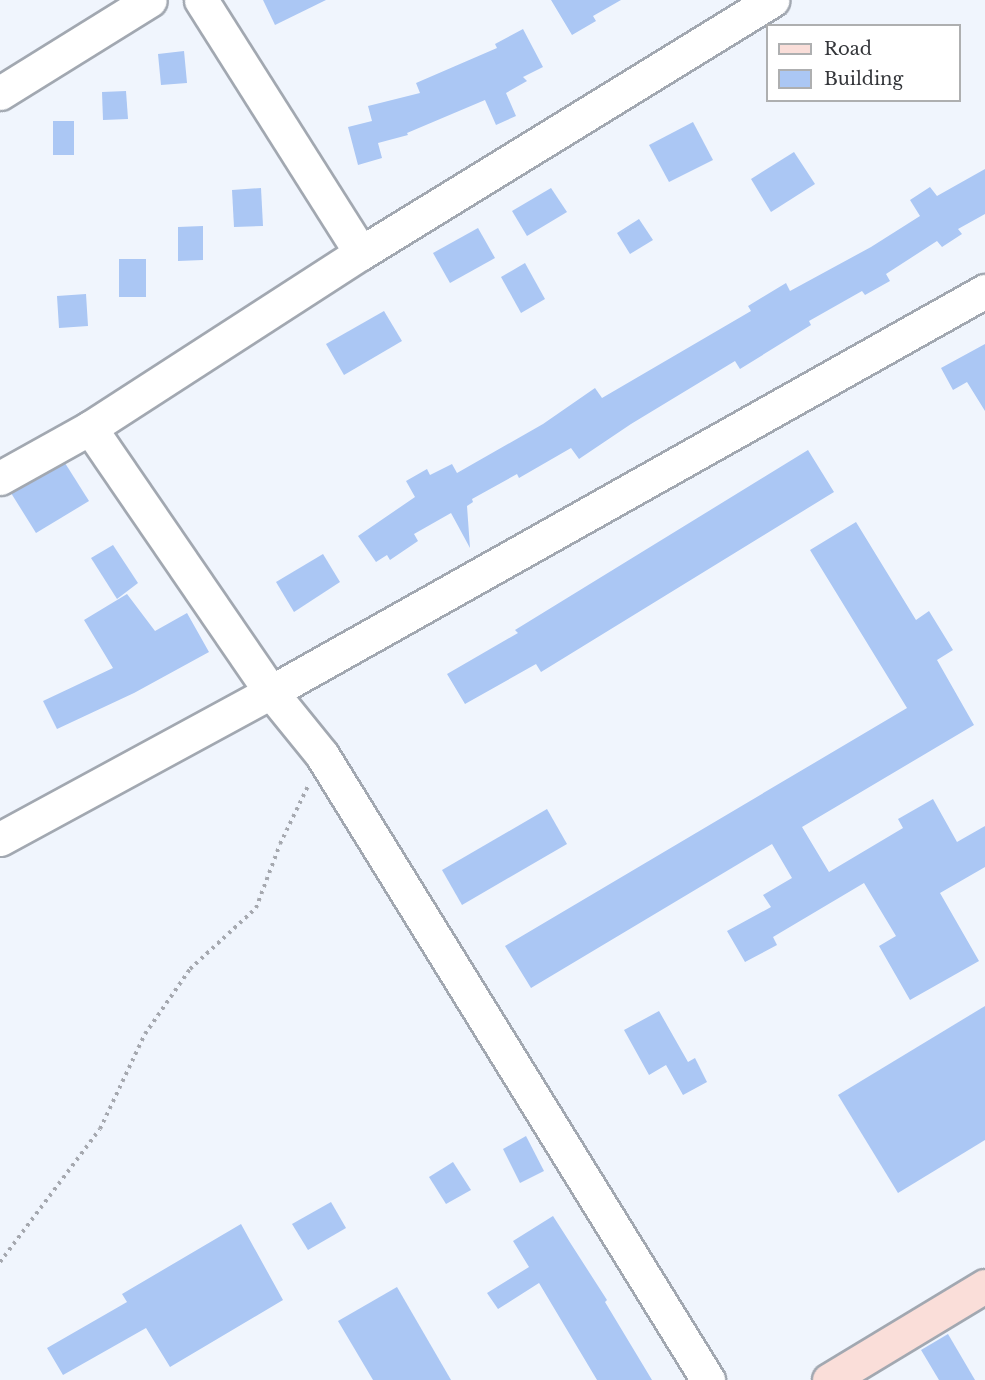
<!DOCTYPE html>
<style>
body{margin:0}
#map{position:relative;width:985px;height:1380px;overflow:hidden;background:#f0f5fd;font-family:"Libre Baskerville",serif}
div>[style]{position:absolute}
.building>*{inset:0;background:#abc7f4}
.path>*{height:4px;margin-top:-2px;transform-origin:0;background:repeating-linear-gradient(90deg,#a5a8af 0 3px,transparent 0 7.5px)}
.roads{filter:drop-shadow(2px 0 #a2a8b1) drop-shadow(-2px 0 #a2a8b1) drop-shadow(0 2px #a2a8b1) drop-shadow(0 -2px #a2a8b1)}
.minor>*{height:33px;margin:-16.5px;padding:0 16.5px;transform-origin:16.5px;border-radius:16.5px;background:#fff}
.major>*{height:33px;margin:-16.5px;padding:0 16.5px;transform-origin:16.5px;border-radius:16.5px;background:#faded9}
span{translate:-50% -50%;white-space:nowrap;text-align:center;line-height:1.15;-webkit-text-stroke:4.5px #fff;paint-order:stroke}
.legend{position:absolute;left:766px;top:24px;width:195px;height:78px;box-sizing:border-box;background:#fff;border:2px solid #aeafb0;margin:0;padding:8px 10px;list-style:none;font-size:18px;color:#34363a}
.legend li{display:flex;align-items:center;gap:12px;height:30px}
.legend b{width:30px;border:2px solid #aeafb0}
</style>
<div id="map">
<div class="building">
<i style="clip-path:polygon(263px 0,326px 0,275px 25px)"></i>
<i style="clip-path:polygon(551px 0,621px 0,593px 16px,596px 21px,572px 35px)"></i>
<i style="clip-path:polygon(523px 29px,543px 67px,523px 77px,527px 81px,506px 93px,516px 116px,496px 125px,485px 100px,407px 133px,408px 135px,378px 143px,382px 158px,358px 165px,348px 127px,372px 121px,368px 106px,420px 93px,416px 83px,497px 48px,495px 44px)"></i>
<i style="clip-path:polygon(184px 51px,187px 83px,161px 85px,158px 54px)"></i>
<i style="clip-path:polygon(126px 91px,128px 119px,103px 120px,102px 92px)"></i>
<i style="clip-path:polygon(53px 121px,74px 121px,74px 155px,53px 155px)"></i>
<i style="clip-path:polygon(693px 122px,713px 160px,669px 182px,649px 145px)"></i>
<i style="clip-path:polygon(794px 152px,815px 184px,771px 212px,751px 179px)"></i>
<i style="clip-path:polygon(985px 169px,985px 214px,958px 229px,962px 234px,942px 247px,937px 241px,886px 274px,890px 281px,865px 295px,862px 291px,809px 321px,811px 325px,740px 369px,735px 361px,631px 424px,579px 459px,571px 448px,519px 478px,517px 474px,472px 499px,473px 502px,467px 506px,470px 548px,451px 513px,414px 534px,418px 541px,390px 560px,387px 555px,376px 562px,358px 536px,415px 497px,406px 481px,427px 469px,430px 475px,452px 464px,457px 473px,543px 424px,595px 388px,602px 398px,751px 311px,748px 306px,786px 283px,790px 291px,871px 247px,920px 216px,910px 200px,930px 187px,937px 196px)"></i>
<i style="clip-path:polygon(261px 188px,263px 226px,234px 227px,232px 190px)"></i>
<i style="clip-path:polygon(551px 188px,567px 212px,527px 236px,512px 211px)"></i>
<i style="clip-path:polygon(639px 219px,653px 240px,630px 254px,617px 233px)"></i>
<i style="clip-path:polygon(203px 226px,203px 260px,178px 261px,178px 227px)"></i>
<i style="clip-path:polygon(478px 228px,495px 258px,450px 283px,433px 253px)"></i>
<i style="clip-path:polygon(119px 259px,146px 259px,146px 297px,119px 297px)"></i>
<i style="clip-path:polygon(525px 263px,545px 299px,521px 313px,501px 277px)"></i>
<i style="clip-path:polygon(86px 294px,88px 326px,59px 328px,57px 296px)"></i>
<i style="clip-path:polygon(384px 311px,402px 341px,344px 375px,326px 344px)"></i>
<i style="clip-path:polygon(985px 344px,985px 411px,967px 382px,953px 390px,941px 368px)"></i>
<i style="clip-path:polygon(808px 450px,834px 492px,541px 672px,536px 664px,465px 704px,447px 674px,518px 633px,515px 630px)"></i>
<i style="clip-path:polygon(65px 463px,89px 501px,36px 533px,11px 493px)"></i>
<i style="clip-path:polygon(856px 522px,916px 620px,929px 611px,953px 650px,937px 660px,974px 725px,802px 827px,829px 872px,903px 828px,898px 819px,933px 799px,957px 842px,985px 826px,985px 867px,940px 893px,979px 961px,910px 1000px,879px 946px,896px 936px,864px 883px,773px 937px,777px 945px,745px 962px,727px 931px,771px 907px,763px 895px,792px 878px,772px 844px,531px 988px,505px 946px,907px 708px,810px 550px)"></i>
<i style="clip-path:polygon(113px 545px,138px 583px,117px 599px,91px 558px)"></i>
<i style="clip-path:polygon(323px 554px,340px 582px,294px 612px,276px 582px)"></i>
<i style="clip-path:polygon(127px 594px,155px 631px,187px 613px,209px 652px,134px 693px,57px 729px,43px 701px,113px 668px,84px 620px)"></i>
<i style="clip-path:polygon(547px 809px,567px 844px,462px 905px,442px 870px)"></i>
<i style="clip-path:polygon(985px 1006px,985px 1140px,898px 1193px,838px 1095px)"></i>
<i style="clip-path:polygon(659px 1011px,688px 1062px,695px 1058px,707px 1082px,683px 1095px,666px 1065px,649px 1075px,624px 1030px)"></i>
<i style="clip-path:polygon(526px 1136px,544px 1171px,520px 1183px,503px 1149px)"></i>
<i style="clip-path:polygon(453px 1162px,471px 1190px,446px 1204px,429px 1177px)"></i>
<i style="clip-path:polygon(331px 1202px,346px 1228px,308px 1250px,292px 1224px)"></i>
<i style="clip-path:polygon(553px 1216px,607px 1300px,605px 1302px,652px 1380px,597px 1380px,539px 1283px,498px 1309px,487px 1293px,529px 1267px,513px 1241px)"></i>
<i style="clip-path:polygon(241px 1224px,283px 1300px,170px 1367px,146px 1328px,63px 1375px,47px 1348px,127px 1302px,122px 1294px)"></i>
<i style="clip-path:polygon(397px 1287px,451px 1380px,373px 1380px,338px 1321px)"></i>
<i style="clip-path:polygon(948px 1334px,975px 1380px,939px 1380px,921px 1350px)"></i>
</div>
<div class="path">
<i style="left:0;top:1262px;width:166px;rotate:-53.1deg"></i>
<i style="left:100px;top:1129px;width:105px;rotate:-64.7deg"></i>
<i style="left:145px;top:1034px;width:79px;rotate:-55.3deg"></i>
<i style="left:190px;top:969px;width:90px;rotate:-42.7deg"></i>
<i style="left:256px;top:908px;width:68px;rotate:-69.4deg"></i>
<i style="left:280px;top:844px;width:64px;rotate:-64.2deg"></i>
</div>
<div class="roads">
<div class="minor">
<i style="left:201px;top:0;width:299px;rotate:57.7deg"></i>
<i style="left:0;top:93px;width:176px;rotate:-31.8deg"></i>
<i style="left:90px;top:428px;width:320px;rotate:55.6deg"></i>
<i style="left:271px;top:692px;width:81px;rotate:51deg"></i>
<i style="left:322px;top:755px;width:735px;rotate:58.3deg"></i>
<i style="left:0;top:478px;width:103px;rotate:-29.1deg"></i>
<i style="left:90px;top:428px;width:323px;rotate:-32.9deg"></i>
<i style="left:361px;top:253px;width:483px;rotate:-31.6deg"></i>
<i style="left:0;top:839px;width:308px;rotate:-28.5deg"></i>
<i style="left:271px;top:692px;width:819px;rotate:-29.32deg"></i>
</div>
<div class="major">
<i style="left:829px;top:1380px;width:182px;rotate:-31.1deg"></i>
</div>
</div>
<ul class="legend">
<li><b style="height:8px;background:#faded9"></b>Road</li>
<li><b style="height:16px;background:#abc7f4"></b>Building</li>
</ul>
</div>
